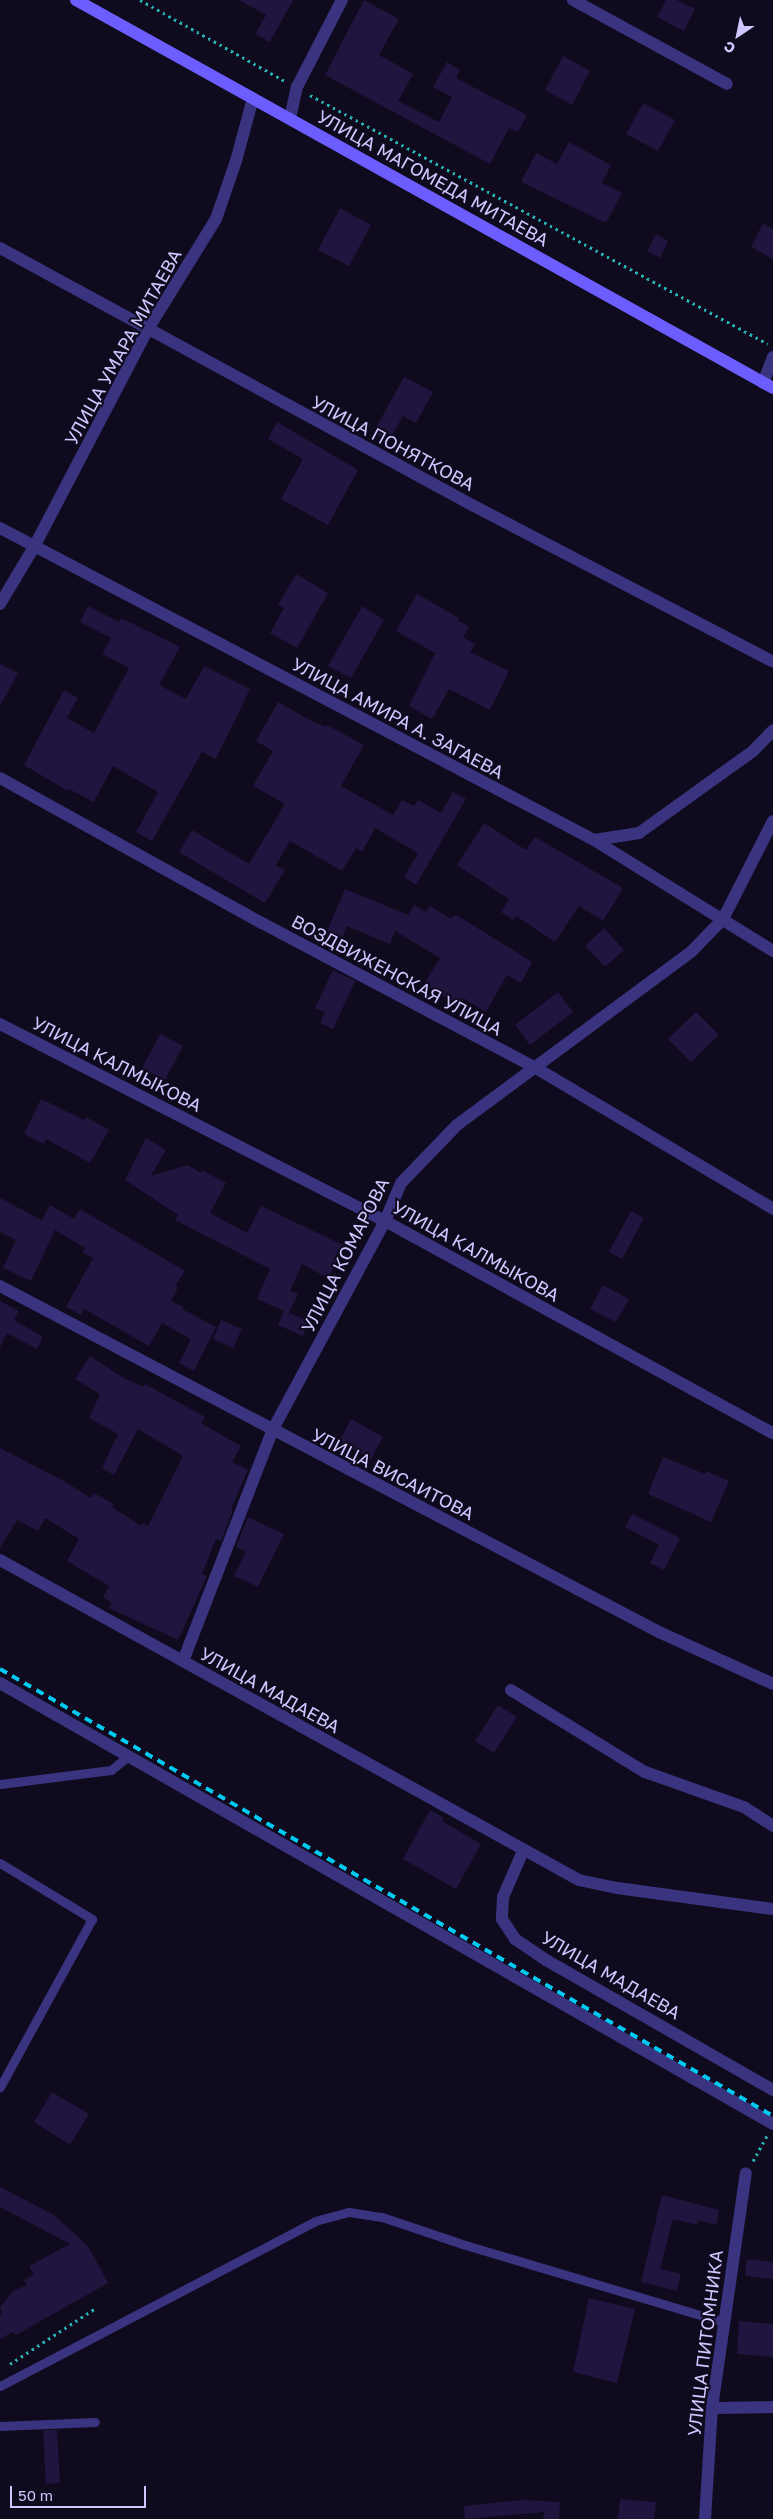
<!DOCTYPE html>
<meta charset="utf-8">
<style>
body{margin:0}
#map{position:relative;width:773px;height:2519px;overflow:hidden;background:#0f0a1d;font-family:"Golos Text",sans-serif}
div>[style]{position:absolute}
.building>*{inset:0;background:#20153f}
.path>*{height:3px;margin-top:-1.5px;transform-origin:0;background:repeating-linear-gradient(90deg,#26b3b3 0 2.5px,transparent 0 6.5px)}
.lane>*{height:9px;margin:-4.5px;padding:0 4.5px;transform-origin:4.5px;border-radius:4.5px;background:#3a337f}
.street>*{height:12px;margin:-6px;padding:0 6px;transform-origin:6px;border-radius:6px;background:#3a337f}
.secondary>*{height:12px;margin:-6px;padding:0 6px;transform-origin:6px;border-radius:6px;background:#6c5dff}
.rail>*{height:4px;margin-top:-2px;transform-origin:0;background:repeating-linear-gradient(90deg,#00caf1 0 8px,transparent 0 14px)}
span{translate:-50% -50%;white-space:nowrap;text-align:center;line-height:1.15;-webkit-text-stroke:4px #0f0a1d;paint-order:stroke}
.street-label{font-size:18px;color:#d0c6ff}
.north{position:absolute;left:713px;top:10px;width:50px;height:50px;-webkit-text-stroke:4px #0f0a1d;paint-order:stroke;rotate:214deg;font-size:14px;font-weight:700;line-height:20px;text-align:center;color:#d0c6ff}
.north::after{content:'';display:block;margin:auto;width:18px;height:22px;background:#d0c6ff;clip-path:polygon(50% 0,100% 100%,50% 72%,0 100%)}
.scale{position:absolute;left:10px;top:2486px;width:136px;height:22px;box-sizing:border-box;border:2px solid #d0c6ff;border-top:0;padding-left:6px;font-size:15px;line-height:18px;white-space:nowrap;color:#d0c6ff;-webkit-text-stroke:4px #0f0a1d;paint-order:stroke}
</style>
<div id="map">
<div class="building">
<i style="clip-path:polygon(239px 0,293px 0,270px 42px,255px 34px,266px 15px)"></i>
<i style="clip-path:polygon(364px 0,399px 19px,379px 55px,413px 74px,398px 101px,439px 122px,452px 97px,433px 87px,447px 62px,460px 70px,456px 78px,527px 115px,518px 132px,509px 128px,490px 164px,325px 75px)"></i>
<i style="clip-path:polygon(666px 0,677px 0,695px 9px,684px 31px,657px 17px)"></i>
<i style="clip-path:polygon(563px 56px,590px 71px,572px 105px,545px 90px)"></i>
<i style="clip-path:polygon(643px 103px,675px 120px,658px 151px,626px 134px)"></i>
<i style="clip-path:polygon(569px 142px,611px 165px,602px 183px,622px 193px,606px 223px,521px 182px,536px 153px,557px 164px)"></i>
<i style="clip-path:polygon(340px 208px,371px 225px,349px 266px,318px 250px)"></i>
<i style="clip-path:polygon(763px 223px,773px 229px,773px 259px,751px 247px)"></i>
<i style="clip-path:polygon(656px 234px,668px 241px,660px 258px,647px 251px)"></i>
<i style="clip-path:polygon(404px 377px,433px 392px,416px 423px,403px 416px,388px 442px,373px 433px)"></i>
<i style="clip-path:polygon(277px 422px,358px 470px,328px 525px,281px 499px,303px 459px,268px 439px)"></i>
<i style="clip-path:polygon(296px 574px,328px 593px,297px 648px,270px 633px,284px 608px,278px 605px)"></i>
<i style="clip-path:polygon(417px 594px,459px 618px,458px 620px,469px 627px,463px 637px,475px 644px,470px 652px,509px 671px,490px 710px,449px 689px,432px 719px,409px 706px,435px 653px,396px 631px)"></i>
<i style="clip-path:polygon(88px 606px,119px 622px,121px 618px,180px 647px,159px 685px,186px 699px,204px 666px,250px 689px,216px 759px,202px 752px,152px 841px,136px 832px,158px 792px,113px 766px,94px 802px,69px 789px,68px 791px,24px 765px,64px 690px,78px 698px,67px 718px,94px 733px,129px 668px,102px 654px,111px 638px,80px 622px)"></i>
<i style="clip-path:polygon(362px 606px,384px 620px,351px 678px,328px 666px)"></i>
<i style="clip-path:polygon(0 664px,18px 673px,0 706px)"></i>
<i style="clip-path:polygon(278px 702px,308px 719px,326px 727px,327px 725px,364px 745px,341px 786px,393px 815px,402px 800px,414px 806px,418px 800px,441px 813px,453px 792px,466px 799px,416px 885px,404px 877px,418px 853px,375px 828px,362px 852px,356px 848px,342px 871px,290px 841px,276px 865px,285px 870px,265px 903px,179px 852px,192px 830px,249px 864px,285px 804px,253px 786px,273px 751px,256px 741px)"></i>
<i style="clip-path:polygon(484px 823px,526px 850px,535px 837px,623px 888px,603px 921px,579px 906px,555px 942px,516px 916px,513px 920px,501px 912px,509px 899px,457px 865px)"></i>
<i style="clip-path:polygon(345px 889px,408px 915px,414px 905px,426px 912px,430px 906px,451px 919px,453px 916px,458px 916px,532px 962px,521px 983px,507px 975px,486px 1012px,463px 998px,459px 1005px,424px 984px,440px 958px,395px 931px,390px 944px,347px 926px,340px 943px,325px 936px)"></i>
<i style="clip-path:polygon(604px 928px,624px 950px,605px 967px,585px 946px)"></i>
<i style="clip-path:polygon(333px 970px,355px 981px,333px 1029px,320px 1023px,325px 1012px,315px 1008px)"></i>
<i style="clip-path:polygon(558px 992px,573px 1012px,530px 1045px,515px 1025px)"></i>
<i style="clip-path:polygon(696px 1012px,719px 1035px,691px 1062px,668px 1039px)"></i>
<i style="clip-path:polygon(160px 1034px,183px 1046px,165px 1080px,142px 1068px)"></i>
<i style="clip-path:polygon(41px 1099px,84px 1120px,86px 1117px,109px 1130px,90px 1163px,46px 1139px,44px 1144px,24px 1134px)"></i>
<i style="clip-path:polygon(146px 1138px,166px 1150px,151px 1176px,188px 1165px,201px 1173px,202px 1170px,226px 1183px,210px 1213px,247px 1233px,261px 1206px,345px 1246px,328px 1278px,302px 1264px,290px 1291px,298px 1294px,289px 1313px,309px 1321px,303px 1336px,278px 1325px,284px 1311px,257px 1299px,270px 1269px,175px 1220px,178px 1215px,125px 1180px)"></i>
<i style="clip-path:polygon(0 1198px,42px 1220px,50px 1205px,74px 1219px,80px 1209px,185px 1271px,175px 1286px,178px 1287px,171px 1301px,183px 1307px,182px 1309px,216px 1327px,194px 1371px,179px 1363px,191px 1339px,162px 1323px,149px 1346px,84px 1309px,81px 1315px,66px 1307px,93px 1258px,82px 1252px,85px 1248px,55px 1230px,31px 1281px,3px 1268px,16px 1240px,0 1232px)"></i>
<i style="clip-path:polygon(631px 1211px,644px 1218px,622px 1259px,609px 1252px)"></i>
<i style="clip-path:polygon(603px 1285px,629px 1299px,616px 1322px,590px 1309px)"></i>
<i style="clip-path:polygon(0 1301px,19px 1311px,14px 1320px,43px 1337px,37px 1349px,7px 1333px,0 1347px)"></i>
<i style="clip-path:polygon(221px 1320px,242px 1329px,233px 1348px,213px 1339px)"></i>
<i style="clip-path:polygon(90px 1356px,122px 1377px,143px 1387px,145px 1384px,205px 1417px,201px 1423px,241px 1446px,232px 1462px,248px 1470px,231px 1509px,233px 1510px,221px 1541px,216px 1539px,202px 1574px,207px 1576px,178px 1640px,109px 1608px,112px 1603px,103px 1597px,109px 1586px,67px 1561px,79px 1539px,45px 1518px,38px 1531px,17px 1520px,0 1548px,0 1448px,64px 1481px,91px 1498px,94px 1493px,114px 1504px,112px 1507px,141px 1526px,143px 1523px,148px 1526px,183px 1456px,138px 1429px,114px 1475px,102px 1468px,118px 1434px,89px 1418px,100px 1394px,75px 1379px)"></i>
<i style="clip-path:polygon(351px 1419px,383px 1437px,371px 1459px,339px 1442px)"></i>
<i style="clip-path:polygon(663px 1457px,705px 1474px,706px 1471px,729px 1481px,711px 1522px,648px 1494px)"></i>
<i style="clip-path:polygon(632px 1514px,680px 1538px,664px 1570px,650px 1563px,659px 1545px,625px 1527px)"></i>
<i style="clip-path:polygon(248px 1517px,284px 1534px,258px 1587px,234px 1576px,246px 1552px,236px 1547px)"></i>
<i style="clip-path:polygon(498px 1705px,517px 1717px,494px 1753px,475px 1741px)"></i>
<i style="clip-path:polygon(430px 1810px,444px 1818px,442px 1821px,481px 1844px,456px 1889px,403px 1859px)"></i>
<i style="clip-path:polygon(52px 2092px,89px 2114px,70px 2145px,34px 2122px)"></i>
<i style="clip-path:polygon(0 2187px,54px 2215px,88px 2246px,108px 2283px,16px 2335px,13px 2332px,0 2339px,0 2316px,2px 2315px,0 2307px,13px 2291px,27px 2285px,24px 2280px,34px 2275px,29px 2266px,70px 2244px,0 2207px)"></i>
<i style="clip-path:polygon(662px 2195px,719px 2210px,716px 2225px,698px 2220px,697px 2225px,673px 2219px,660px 2269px,681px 2274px,677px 2291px,641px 2282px)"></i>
<i style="clip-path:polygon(747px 2259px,773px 2262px,773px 2279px,745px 2276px)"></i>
<i style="clip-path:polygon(589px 2298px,635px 2309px,617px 2383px,573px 2372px)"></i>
<i style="clip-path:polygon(739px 2321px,773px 2324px,773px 2357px,737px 2354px)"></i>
<i style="clip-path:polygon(43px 2430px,57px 2430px,60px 2483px,46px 2484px)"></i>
<i style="clip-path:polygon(620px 2499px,656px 2502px,654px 2519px,618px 2519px)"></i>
<i style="clip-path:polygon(523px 2500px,560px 2502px,559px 2519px,543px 2519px,544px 2512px,465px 2519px,464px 2506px)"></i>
</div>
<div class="path">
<i style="left:140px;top:0;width:166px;rotate:29.2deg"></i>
<i style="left:310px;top:95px;width:521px;rotate:28.53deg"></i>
<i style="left:753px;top:2161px;width:29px;rotate:-61deg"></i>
<i style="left:10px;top:2364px;width:103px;rotate:-33.1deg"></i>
</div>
<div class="lane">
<i style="left:0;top:1784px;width:112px;rotate:-7.2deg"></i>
<i style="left:111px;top:1770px;width:21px;rotate:-39deg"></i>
<i style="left:0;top:1863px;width:108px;rotate:31.3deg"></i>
<i style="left:92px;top:1919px;width:192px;rotate:118.7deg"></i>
<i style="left:0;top:2386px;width:356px;rotate:-27.6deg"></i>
<i style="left:315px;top:2221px;width:35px;rotate:-15deg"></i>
<i style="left:349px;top:2212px;width:33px;rotate:9deg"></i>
<i style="left:382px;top:2217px;width:84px;rotate:18.6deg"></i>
<i style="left:462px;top:2244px;width:272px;rotate:16.6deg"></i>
<i style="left:0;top:2426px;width:95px;rotate:-2.4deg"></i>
</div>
<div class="street">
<i style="left:573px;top:0;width:175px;rotate:28.6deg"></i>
<i style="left:290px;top:119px;width:33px;rotate:-78deg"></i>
<i style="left:297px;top:87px;width:98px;rotate:-62.7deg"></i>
<i style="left:0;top:248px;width:537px;rotate:28.57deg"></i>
<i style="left:472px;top:505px;width:339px;rotate:27.5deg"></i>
<i style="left:763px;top:383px;width:28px;rotate:-69deg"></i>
<i style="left:0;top:528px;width:671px;rotate:27.71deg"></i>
<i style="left:594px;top:840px;width:211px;rotate:31.8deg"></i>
<i style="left:0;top:604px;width:66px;rotate:-59.2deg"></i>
<i style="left:34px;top:547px;width:246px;rotate:-62.4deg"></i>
<i style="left:148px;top:329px;width:129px;rotate:-58.3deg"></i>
<i style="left:216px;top:219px;width:61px;rotate:-71deg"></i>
<i style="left:236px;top:161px;width:65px;rotate:-74.9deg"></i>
<i style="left:0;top:778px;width:299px;rotate:29deg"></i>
<i style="left:262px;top:923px;width:310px;rotate:27.9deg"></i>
<i style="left:536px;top:1068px;width:276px;rotate:30.7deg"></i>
<i style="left:594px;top:840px;width:46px;rotate:-8.8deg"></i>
<i style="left:639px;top:833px;width:140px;rotate:-35.7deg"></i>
<i style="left:753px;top:751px;width:29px;rotate:-46deg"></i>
<i style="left:0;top:1024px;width:432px;rotate:27.1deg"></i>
<i style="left:385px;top:1221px;width:442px;rotate:28.7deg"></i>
<i style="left:0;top:1286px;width:744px;rotate:27.7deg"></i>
<i style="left:659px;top:1632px;width:125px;rotate:24.5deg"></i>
<i style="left:0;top:1560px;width:662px;rotate:28.93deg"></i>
<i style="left:579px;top:1880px;width:39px;rotate:12deg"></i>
<i style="left:617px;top:1888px;width:157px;rotate:7.7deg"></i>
<i style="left:183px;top:1661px;width:247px;rotate:-68.8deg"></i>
<i style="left:272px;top:1431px;width:238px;rotate:-61.7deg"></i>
<i style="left:385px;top:1221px;width:41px;rotate:-67.2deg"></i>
<i style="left:401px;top:1183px;width:81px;rotate:-46deg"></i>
<i style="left:457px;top:1125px;width:292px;rotate:-36.5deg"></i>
<i style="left:692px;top:951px;width:45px;rotate:-45.9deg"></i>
<i style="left:723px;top:919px;width:110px;rotate:-63deg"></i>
<i style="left:0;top:1683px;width:890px;rotate:29.7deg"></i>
<i style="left:511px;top:1690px;width:157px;rotate:31.5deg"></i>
<i style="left:645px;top:1772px;width:105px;rotate:19.5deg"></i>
<i style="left:744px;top:1807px;width:35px;rotate:33deg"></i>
<i style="left:523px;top:1851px;width:50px;rotate:113.5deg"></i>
<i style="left:503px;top:1897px;width:22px;rotate:93deg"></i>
<i style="left:502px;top:1919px;width:24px;rotate:57deg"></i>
<i style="left:515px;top:1939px;width:37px;rotate:34deg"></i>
<i style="left:546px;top:1960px;width:262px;rotate:29.8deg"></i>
<i style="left:712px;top:2408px;width:61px;rotate:-0.9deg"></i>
<i style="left:705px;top:2519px;width:111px;rotate:-86.4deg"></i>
<i style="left:712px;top:2408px;width:237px;rotate:-81.8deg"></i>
</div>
<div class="secondary">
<i style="left:76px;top:0;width:798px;rotate:29.1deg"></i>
</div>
<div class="rail">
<i style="left:0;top:1669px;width:893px;rotate:30.04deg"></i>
</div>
<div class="street-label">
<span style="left:433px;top:178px;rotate:29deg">УЛИЦА МАГОМЕДА МИТАЕВА</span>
<span style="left:123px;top:347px;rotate:-61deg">УЛИЦА УМАРА МИТАЕВА</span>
<span style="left:393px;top:443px;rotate:28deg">УЛИЦА ПОНЯТКОВА</span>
<span style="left:398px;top:718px;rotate:28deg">УЛИЦА АМИРА А. ЗАГАЕВА</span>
<span style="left:397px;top:975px;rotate:28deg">ВОЗДВИЖЕНСКАЯ УЛИЦА</span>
<span style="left:117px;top:1064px;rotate:27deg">УЛИЦА КАЛМЫКОВА</span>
<span style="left:476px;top:1251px;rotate:29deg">УЛИЦА КАЛМЫКОВА</span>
<span style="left:345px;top:1255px;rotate:-63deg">УЛИЦА КОМАРОВА</span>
<span style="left:393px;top:1474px;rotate:27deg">УЛИЦА ВИСАИТОВА</span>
<span style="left:270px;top:1690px;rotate:29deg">УЛИЦА МАДАЕВА</span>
<span style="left:611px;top:1975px;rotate:30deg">УЛИЦА МАДАЕВА</span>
<span style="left:705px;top:2343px;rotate:-83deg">УЛИЦА ПИТОМНИКА</span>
</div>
<div class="north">С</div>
<div class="scale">50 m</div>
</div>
